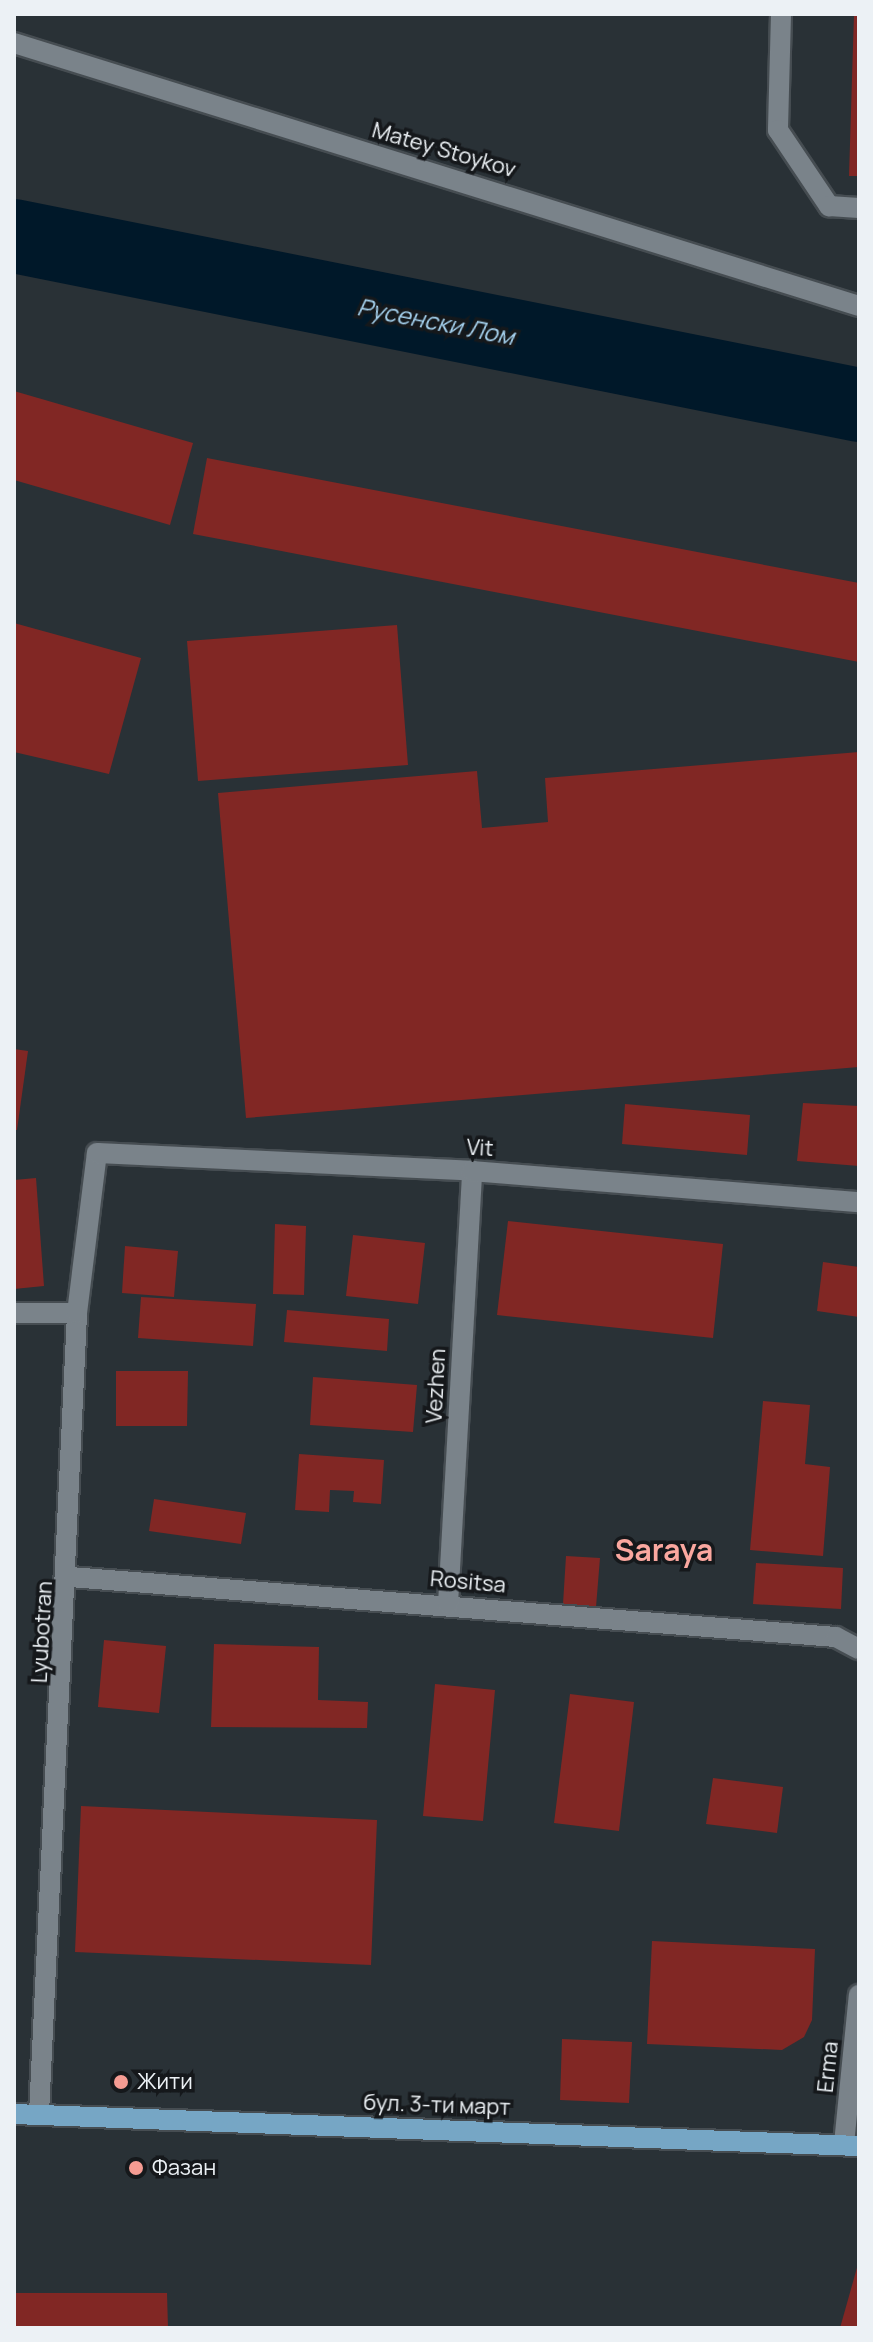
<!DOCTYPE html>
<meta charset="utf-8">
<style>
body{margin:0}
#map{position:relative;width:873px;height:2342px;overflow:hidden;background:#293136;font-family:Manrope,sans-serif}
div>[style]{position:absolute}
.river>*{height:74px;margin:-37px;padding:0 37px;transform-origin:37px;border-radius:37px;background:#001829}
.building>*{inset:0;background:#812724}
.roads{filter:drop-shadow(2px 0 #464d52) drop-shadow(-2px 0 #464d52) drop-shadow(0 2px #464d52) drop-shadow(0 -2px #464d52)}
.minor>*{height:20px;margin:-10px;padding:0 10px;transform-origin:10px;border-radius:10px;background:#7a838a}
.major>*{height:20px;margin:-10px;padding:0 10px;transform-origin:10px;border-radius:10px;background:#76a6c5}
.dots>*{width:22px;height:22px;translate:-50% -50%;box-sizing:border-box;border:4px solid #15181b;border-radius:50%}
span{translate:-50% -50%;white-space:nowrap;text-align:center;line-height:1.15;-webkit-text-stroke:7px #15181b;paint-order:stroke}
.street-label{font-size:22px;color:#ecf1f5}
.poi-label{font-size:22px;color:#ecf1f5}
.left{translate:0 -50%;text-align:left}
.water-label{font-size:24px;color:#a5d1ee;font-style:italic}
.district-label{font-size:30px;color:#faa79f;font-weight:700}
.frame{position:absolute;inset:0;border:16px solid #ecf1f5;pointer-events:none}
</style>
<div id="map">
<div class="river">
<i style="left:14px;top:236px;width:862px;rotate:11.31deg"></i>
</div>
<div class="building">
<i style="clip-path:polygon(854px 14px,859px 14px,859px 176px,849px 176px)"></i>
<i style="clip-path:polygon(14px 391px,193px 443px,170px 525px,14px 480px)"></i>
<i style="clip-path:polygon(207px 458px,859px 583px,859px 662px,193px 534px)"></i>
<i style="clip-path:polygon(14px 623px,141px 658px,109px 774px,14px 752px)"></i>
<i style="clip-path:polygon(397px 625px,408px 765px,198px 781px,187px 641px)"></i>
<i style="clip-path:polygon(859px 752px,859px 1067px,246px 1118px,218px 793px,477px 771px,482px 828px,548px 822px,545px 778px)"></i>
<i style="clip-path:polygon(14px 1049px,28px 1051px,17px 1130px,14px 1130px)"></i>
<i style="clip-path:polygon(803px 1103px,859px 1106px,859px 1166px,797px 1161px)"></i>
<i style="clip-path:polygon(625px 1104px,750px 1115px,747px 1155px,622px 1144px)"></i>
<i style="clip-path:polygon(36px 1178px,44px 1286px,14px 1289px,14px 1180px)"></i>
<i style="clip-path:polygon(508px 1221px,723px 1244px,713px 1338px,497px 1315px)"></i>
<i style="clip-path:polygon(275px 1224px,306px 1226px,304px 1295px,273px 1294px)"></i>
<i style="clip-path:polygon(353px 1235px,425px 1243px,418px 1304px,346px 1296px)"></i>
<i style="clip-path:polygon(125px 1246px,178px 1251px,174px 1297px,122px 1293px)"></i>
<i style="clip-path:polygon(823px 1262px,859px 1267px,859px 1317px,817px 1311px)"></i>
<i style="clip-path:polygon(141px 1297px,256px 1304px,253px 1346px,138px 1338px)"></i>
<i style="clip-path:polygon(287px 1310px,389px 1319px,387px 1351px,284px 1342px)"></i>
<i style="clip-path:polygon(116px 1371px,188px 1371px,187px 1426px,116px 1426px)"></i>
<i style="clip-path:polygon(313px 1377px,417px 1385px,413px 1432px,310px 1425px)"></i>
<i style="clip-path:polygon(763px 1401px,810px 1405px,805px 1464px,830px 1467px,823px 1556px,750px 1550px)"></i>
<i style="clip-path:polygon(299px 1454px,384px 1460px,381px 1504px,353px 1502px,354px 1491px,330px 1490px,329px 1512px,295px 1510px)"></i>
<i style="clip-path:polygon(154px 1499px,246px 1513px,241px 1544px,149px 1531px)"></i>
<i style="clip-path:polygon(566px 1556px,600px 1558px,596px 1607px,563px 1604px)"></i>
<i style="clip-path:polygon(756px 1563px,843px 1568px,841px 1609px,753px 1604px)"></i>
<i style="clip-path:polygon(104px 1640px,166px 1646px,159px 1713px,98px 1707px)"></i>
<i style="clip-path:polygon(214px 1644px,319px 1647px,318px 1700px,368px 1702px,367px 1728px,211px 1727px)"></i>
<i style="clip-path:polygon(435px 1684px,495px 1690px,483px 1821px,423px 1816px)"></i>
<i style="clip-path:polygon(570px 1694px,634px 1702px,619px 1831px,554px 1823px)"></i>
<i style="clip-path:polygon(713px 1778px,783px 1787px,777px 1833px,706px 1824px)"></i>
<i style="clip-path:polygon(81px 1806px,377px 1820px,371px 1965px,75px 1952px)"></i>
<i style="clip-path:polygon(652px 1941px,815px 1949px,812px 2020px,804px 2037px,782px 2050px,647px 2044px)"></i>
<i style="clip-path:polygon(562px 2039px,632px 2042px,629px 2103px,560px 2100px)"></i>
<i style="clip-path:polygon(858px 2264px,859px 2328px,840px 2328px)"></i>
<i style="clip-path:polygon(14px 2293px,167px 2293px,168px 2328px,14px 2328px)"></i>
</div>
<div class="roads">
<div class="minor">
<i style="left:781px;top:14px;width:116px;rotate:91.5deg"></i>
<i style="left:778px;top:130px;width:92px;rotate:56.1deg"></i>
<i style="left:829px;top:206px;width:30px;rotate:4deg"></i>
<i style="left:14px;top:43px;width:885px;rotate:17.29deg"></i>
<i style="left:14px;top:1313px;width:63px"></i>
<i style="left:70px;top:1577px;width:768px;rotate:4.48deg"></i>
<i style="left:836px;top:1637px;width:26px;rotate:28deg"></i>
<i style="left:448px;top:1604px;width:434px;rotate:-86.8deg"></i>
<i style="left:39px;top:2114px;width:802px;rotate:-87.28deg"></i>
<i style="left:77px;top:1313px;width:161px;rotate:-82.9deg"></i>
<i style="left:97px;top:1153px;width:375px;rotate:2.7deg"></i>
<i style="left:472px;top:1171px;width:388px;rotate:4.6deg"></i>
<i style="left:844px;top:2144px;width:150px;rotate:-84.3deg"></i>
</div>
<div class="major">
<i style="left:14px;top:2114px;width:846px;rotate:2.17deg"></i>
</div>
</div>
<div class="dots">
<i style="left:121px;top:2082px;background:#f59c93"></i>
<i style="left:136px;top:2168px;background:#f59c93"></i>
</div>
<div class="street-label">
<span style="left:444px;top:150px;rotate:16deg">Matey Stoykov</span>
<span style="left:480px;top:1148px;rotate:3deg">Vit</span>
<span style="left:436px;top:1386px;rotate:-87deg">Vezhen</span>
<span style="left:468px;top:1582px;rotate:5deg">Rositsa</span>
<span style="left:42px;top:1632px;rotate:-87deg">Lyubotran</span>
<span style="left:828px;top:2067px;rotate:-84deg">Erma</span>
<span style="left:437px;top:2105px;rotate:2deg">бул. 3-ти март</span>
</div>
<div class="poi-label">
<span class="left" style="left:137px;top:2082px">Жити</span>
<span class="left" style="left:152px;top:2168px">Фазан</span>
</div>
<div class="water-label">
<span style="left:436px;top:321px;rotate:11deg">Русенски Лом</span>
</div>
<div class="district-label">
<span style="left:664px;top:1550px">Saraya</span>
</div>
<div class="frame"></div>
</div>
